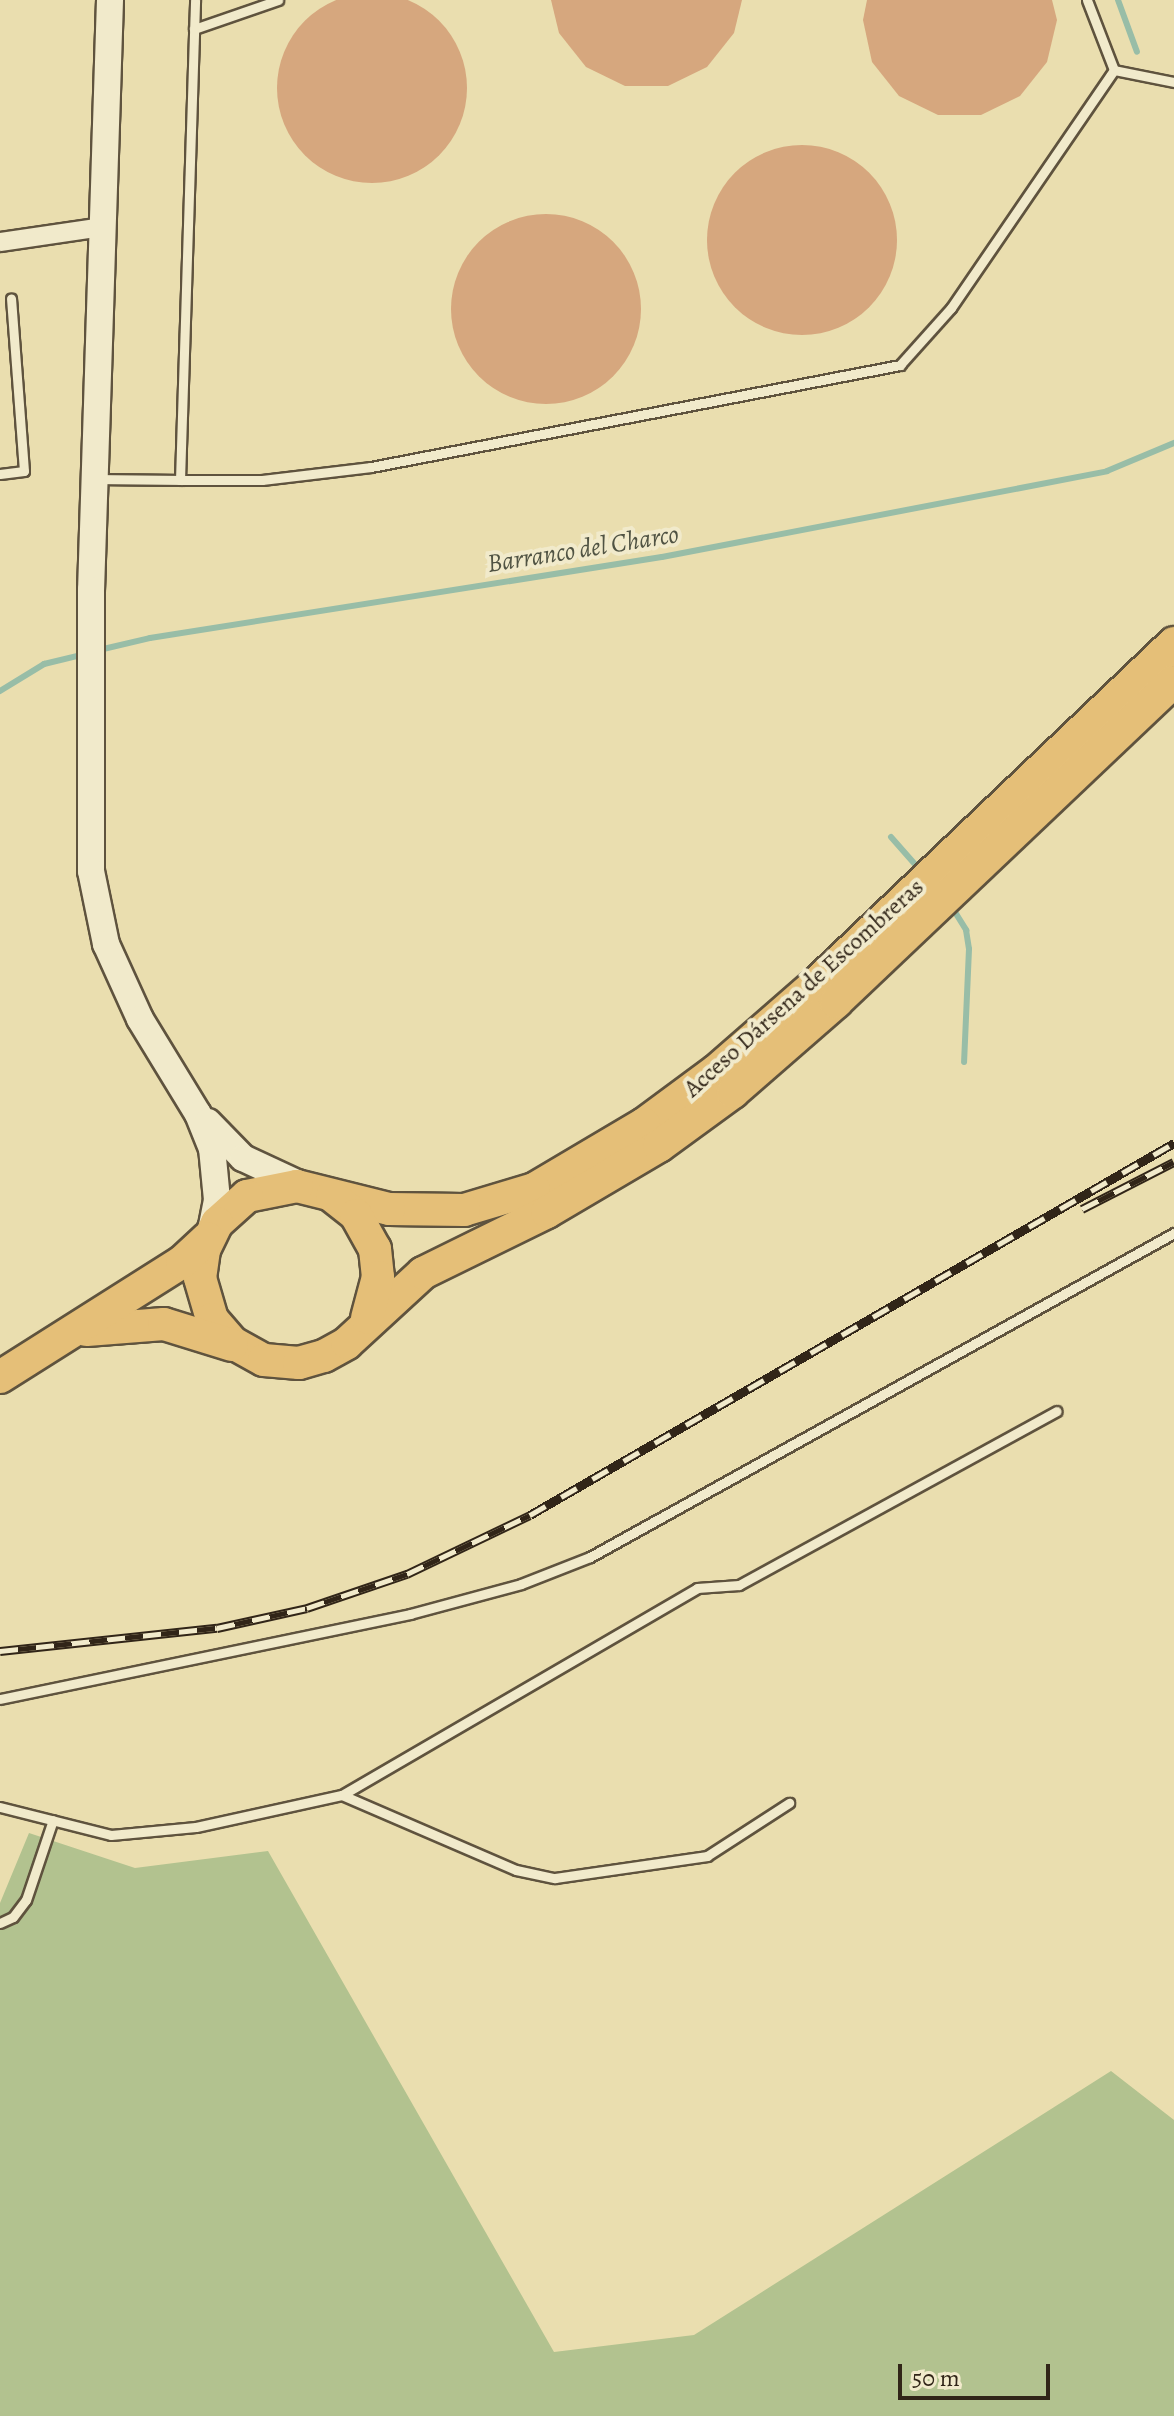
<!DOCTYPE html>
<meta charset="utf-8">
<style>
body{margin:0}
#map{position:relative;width:1174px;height:2416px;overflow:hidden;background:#eadeaf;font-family:Alegreya,serif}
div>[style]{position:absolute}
.green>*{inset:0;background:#b2c28f}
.stream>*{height:6px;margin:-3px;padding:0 3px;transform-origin:3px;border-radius:3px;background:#98bda7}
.building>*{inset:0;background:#d6a77e}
.round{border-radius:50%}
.roads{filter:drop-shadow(2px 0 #5f533e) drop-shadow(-2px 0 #5f533e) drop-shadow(0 2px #5f533e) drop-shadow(0 -2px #5f533e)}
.lane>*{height:9px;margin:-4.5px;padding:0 4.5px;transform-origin:4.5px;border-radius:4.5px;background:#f1eacb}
.street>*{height:18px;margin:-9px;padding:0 9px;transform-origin:9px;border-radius:9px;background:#f1eacb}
.secondary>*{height:26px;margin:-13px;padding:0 13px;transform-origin:13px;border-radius:13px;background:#f1eacb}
.highway>*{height:32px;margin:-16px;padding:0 16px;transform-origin:16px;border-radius:16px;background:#e5bf78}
.rail>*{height:9px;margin-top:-4.5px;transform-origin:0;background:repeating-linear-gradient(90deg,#f1eacb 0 18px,#312518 0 36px);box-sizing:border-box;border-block:2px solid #312518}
span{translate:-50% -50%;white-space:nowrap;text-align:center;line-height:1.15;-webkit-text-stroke:8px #f1eacb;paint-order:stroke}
.street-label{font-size:24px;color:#312518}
.water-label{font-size:26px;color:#505343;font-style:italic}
.scale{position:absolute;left:898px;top:2364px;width:152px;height:36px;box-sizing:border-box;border:4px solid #312518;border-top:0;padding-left:10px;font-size:24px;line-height:28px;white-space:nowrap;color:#312518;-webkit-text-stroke:6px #f1eacb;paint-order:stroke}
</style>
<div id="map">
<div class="green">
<i style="clip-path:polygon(29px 1833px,135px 1868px,268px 1851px,554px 2352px,694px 2335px,1111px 2071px,1174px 2120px,1174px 2416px,0 2416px,0 1903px)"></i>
</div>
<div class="stream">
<i style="left:1118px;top:0;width:55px;rotate:69.9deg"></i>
<i style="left:99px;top:650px;width:52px;rotate:-13.2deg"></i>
<i style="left:150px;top:638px;width:518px;rotate:-8.99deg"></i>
<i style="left:662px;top:557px;width:453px;rotate:-10.9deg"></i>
<i style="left:1107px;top:471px;width:73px;rotate:-22.7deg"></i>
<i style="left:0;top:691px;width:52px;rotate:-31.5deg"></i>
<i style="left:44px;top:664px;width:42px;rotate:-13.7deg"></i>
<i style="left:891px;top:837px;width:44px;rotate:48.7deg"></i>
<i style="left:950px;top:904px;width:31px;rotate:58deg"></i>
<i style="left:966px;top:930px;width:19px;rotate:81deg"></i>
<i style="left:969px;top:949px;width:113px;rotate:92.5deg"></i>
</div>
<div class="building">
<i class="round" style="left:277px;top:-7px;width:190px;height:190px"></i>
<i style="clip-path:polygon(551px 0,742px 0,734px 33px,707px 67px,668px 86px,625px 86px,586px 67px,559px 33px)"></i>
<i style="clip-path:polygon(867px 0,1052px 0,1057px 20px,1047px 62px,1020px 96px,981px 115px,938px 115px,899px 96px,872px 62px,863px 20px)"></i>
<i class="round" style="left:707px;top:145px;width:190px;height:190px"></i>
<i class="round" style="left:451px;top:214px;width:190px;height:190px"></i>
</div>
<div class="roads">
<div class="lane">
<i style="left:194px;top:29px;width:89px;rotate:-19deg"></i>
<i style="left:1114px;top:70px;width:61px;rotate:11.3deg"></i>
<i style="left:0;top:474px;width:24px;rotate:-7deg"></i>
<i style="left:24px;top:471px;width:173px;rotate:-94.3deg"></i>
<i style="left:97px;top:479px;width:83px;rotate:0.7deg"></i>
<i style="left:180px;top:480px;width:480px;rotate:-88.2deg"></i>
<i style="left:180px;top:480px;width:82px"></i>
<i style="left:262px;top:480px;width:110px;rotate:-6.8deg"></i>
<i style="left:371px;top:467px;width:539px;rotate:-10.91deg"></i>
<i style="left:900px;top:365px;width:76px;rotate:-48.2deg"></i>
<i style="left:951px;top:308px;width:288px;rotate:-55.6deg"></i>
<i style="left:1114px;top:70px;width:75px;rotate:-111.1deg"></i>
<i style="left:0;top:1699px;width:419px;rotate:-11.7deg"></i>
<i style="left:410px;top:1614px;width:115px;rotate:-15.1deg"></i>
<i style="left:521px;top:1584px;width:74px;rotate:-21.4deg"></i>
<i style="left:590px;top:1557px;width:668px;rotate:-29.02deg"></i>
<i style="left:342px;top:1795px;width:189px;rotate:23.3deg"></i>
<i style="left:516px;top:1870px;width:40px;rotate:12deg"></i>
<i style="left:555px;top:1878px;width:154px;rotate:-8.2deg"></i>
<i style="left:707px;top:1856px;width:98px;rotate:-32.9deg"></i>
<i style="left:0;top:1807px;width:114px;rotate:14.2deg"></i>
<i style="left:111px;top:1835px;width:85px;rotate:-5.4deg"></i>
<i style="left:196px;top:1827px;width:149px;rotate:-12.4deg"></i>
<i style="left:342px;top:1795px;width:411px;rotate:-30.2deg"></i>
<i style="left:697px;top:1588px;width:42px;rotate:-4.1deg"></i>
<i style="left:739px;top:1585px;width:362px;rotate:-28.7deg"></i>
<i style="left:0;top:1923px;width:14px;rotate:-25deg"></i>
<i style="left:13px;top:1917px;width:21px;rotate:-53deg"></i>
<i style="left:26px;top:1900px;width:84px;rotate:-71.4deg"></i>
</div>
<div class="street">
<i style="left:0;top:242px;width:104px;rotate:-8.3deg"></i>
</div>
<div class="secondary">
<i style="left:110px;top:0;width:590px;rotate:91.84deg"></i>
<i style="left:91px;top:590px;width:281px;rotate:90deg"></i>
<i style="left:91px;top:871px;width:75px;rotate:78.4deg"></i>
<i style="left:106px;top:944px;width:82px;rotate:65.6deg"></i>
<i style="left:140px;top:1019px;width:111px;rotate:58.6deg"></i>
<i style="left:198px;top:1114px;width:37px;rotate:68deg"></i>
<i style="left:212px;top:1148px;width:52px;rotate:84.5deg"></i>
<i style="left:217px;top:1200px;width:36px;rotate:101deg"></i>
<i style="left:208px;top:1122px;width:50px;rotate:45.8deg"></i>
<i style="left:243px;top:1158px;width:66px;rotate:25deg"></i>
</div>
<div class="highway">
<i style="left:1174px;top:643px;width:492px;rotate:136.4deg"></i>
<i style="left:818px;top:982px;width:135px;rotate:138.9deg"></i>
<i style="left:716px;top:1071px;width:89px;rotate:143.6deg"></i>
<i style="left:644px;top:1124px;width:128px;rotate:149.4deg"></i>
<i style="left:534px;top:1189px;width:73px;rotate:163.3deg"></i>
<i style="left:464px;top:1210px;width:75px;rotate:-179.2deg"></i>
<i style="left:389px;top:1209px;width:95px;rotate:-166deg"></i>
<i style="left:297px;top:1186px;width:51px;rotate:168.7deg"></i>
<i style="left:247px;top:1196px;width:40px;rotate:138deg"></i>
<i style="left:217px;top:1223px;width:30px;rotate:116deg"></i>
<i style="left:204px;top:1250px;width:28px;rotate:98deg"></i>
<i style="left:200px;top:1278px;width:43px;rotate:73.7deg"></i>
<i style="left:212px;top:1319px;width:32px;rotate:49deg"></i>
<i style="left:233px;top:1343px;width:35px;rotate:29deg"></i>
<i style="left:264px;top:1360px;width:35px;rotate:5deg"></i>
<i style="left:299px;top:1363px;width:26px;rotate:-16deg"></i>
<i style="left:324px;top:1356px;width:26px;rotate:-29deg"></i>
<i style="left:347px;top:1343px;width:103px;rotate:-42.6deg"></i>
<i style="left:423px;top:1273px;width:138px;rotate:-26.2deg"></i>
<i style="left:547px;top:1212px;width:130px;rotate:-30.5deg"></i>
<i style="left:659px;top:1146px;width:92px;rotate:-36.1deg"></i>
<i style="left:733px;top:1092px;width:137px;rotate:-41.1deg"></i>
<i style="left:836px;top:1002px;width:466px;rotate:-43.5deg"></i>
<i style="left:332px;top:1196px;width:31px;rotate:38deg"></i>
<i style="left:356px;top:1215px;width:39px;rotate:61deg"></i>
<i style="left:375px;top:1249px;width:28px;rotate:84deg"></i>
<i style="left:378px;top:1277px;width:42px;rotate:105deg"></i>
<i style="left:87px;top:1330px;width:77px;rotate:-4.5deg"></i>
<i style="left:164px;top:1324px;width:71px;rotate:17.2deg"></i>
<i style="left:0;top:1377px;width:215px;rotate:-32.3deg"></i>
<i style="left:182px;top:1262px;width:35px;rotate:-43deg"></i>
</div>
</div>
<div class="rail">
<i style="left:1082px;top:1209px;width:103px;rotate:-27.1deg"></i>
<i style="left:0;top:1651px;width:218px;rotate:-6.1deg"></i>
<i style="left:217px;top:1628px;width:92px;rotate:-12.5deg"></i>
<i style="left:307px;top:1608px;width:106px;rotate:-18.8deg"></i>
<i style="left:407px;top:1574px;width:136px;rotate:-25.6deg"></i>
<i style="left:530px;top:1515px;width:744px;rotate:-30.01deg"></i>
</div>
<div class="street-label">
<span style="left:804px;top:988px;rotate:-42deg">Acceso Dársena de Escombreras</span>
</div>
<div class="water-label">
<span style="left:583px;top:549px;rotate:-9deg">Barranco del Charco</span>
</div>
<div class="scale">50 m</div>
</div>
